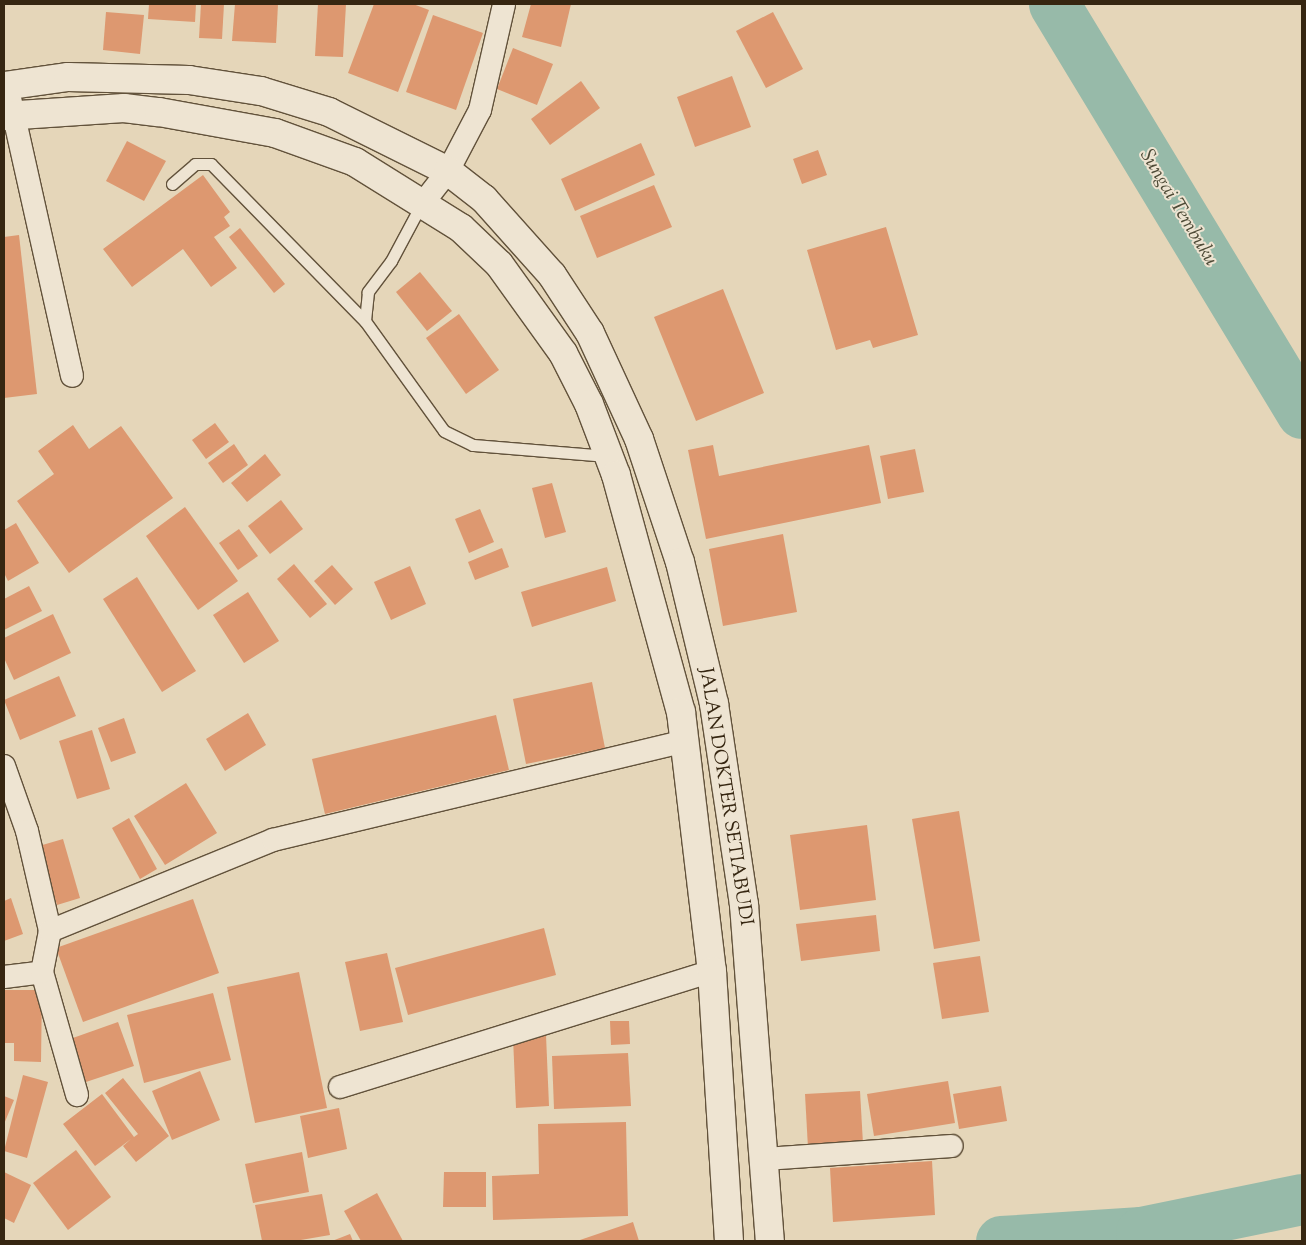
<!DOCTYPE html>
<style>
body{margin:0}
#map{position:relative;width:1306px;height:1245px;overflow:hidden;background:#e5d6b9;font-family:"Sorts Mill Goudy",serif}
div>[style]{position:absolute}
.river>*{height:51px;margin:-25.5px;padding:0 25.5px;transform-origin:25.5px;border-radius:25.5px;background:#97baa9}
.building>*{inset:0;background:#dd9870}
.roads{filter:drop-shadow(1px 0 #62523b) drop-shadow(-1px 0 #62523b) drop-shadow(0 1px #62523b) drop-shadow(0 -1px #62523b)}
.lane>*{height:11px;margin:-5.5px;padding:0 5.5px;transform-origin:5.5px;border-radius:5.5px;background:#eee4d2}
.street>*{height:22px;margin:-11px;padding:0 11px;transform-origin:11px;border-radius:11px;background:#eee4d2}
.secondary>*{height:28px;margin:-14px;padding:0 14px;transform-origin:14px;border-radius:14px;background:#eee4d2}
span{translate:-50% -50%;white-space:nowrap;text-align:center;line-height:1.15;-webkit-text-stroke:4px #eee4d2;paint-order:stroke}
.street-label{font-size:19px;color:#362611}
.water-label{font-size:20px;color:#4e4b37;font-style:italic}
.frame{position:absolute;inset:0;border:5px solid #362611;pointer-events:none}
</style>
<div id="map">
<div class="river">
<i style="left:1054px;top:4px;width:478px;rotate:58.8deg"></i>
<i style="left:1001px;top:1241px;width:140px;rotate:-3.7deg"></i>
<i style="left:1141px;top:1232px;width:164px;rotate:-11.6deg"></i>
</div>
<div class="building">
<i style="clip-path:polygon(149px 4px,196px 4px,195px 22px,148px 19px)"></i>
<i style="clip-path:polygon(201px 4px,224px 4px,222px 39px,199px 38px)"></i>
<i style="clip-path:polygon(235px 4px,278px 4px,276px 43px,232px 41px)"></i>
<i style="clip-path:polygon(318px 4px,346px 4px,343px 57px,315px 56px)"></i>
<i style="clip-path:polygon(374px 4px,413px 4px,429px 10px,398px 92px,348px 73px)"></i>
<i style="clip-path:polygon(531px 4px,571px 4px,561px 47px,522px 37px)"></i>
<i style="clip-path:polygon(106px 12px,144px 15px,140px 54px,103px 50px)"></i>
<i style="clip-path:polygon(773px 12px,803px 69px,766px 88px,736px 31px)"></i>
<i style="clip-path:polygon(433px 15px,483px 33px,456px 110px,406px 92px)"></i>
<i style="clip-path:polygon(513px 48px,553px 64px,537px 105px,497px 89px)"></i>
<i style="clip-path:polygon(732px 76px,751px 127px,695px 147px,677px 97px)"></i>
<i style="clip-path:polygon(581px 81px,600px 108px,550px 145px,531px 119px)"></i>
<i style="clip-path:polygon(127px 141px,166px 161px,144px 201px,106px 181px)"></i>
<i style="clip-path:polygon(641px 143px,655px 175px,575px 211px,561px 179px)"></i>
<i style="clip-path:polygon(818px 150px,827px 175px,802px 184px,793px 159px)"></i>
<i style="clip-path:polygon(203px 175px,230px 212px,224px 217px,230px 226px,214px 237px,237px 268px,211px 287px,183px 249px,132px 287px,103px 249px)"></i>
<i style="clip-path:polygon(654px 185px,672px 227px,597px 258px,580px 216px)"></i>
<i style="clip-path:polygon(886px 227px,918px 335px,873px 348px,870px 340px,836px 350px,807px 250px)"></i>
<i style="clip-path:polygon(240px 228px,285px 284px,274px 293px,229px 237px)"></i>
<i style="clip-path:polygon(19px 235px,37px 394px,4px 398px,4px 237px)"></i>
<i style="clip-path:polygon(420px 272px,452px 311px,427px 331px,396px 292px)"></i>
<i style="clip-path:polygon(723px 289px,764px 393px,696px 421px,654px 317px)"></i>
<i style="clip-path:polygon(459px 314px,499px 370px,466px 394px,426px 338px)"></i>
<i style="clip-path:polygon(215px 423px,229px 442px,206px 459px,192px 440px)"></i>
<i style="clip-path:polygon(73px 425px,89px 449px,121px 426px,173px 498px,69px 573px,17px 501px,54px 474px,38px 451px)"></i>
<i style="clip-path:polygon(234px 444px,248px 465px,223px 483px,208px 463px)"></i>
<i style="clip-path:polygon(713px 445px,719px 476px,869px 445px,881px 503px,706px 539px,688px 450px)"></i>
<i style="clip-path:polygon(915px 449px,924px 492px,888px 499px,880px 456px)"></i>
<i style="clip-path:polygon(265px 454px,281px 475px,247px 502px,231px 483px)"></i>
<i style="clip-path:polygon(552px 483px,566px 532px,545px 538px,532px 488px)"></i>
<i style="clip-path:polygon(281px 500px,303px 529px,270px 554px,248px 526px)"></i>
<i style="clip-path:polygon(185px 507px,238px 581px,198px 610px,146px 536px)"></i>
<i style="clip-path:polygon(480px 509px,494px 542px,469px 553px,455px 519px)"></i>
<i style="clip-path:polygon(16px 523px,39px 563px,8px 581px,4px 573px,4px 530px)"></i>
<i style="clip-path:polygon(239px 529px,258px 556px,238px 570px,219px 543px)"></i>
<i style="clip-path:polygon(783px 534px,797px 612px,723px 626px,709px 549px)"></i>
<i style="clip-path:polygon(502px 548px,509px 567px,475px 580px,468px 562px)"></i>
<i style="clip-path:polygon(294px 564px,327px 604px,310px 618px,277px 579px)"></i>
<i style="clip-path:polygon(332px 565px,353px 589px,335px 605px,314px 581px)"></i>
<i style="clip-path:polygon(410px 566px,426px 604px,391px 620px,374px 582px)"></i>
<i style="clip-path:polygon(607px 567px,616px 601px,532px 627px,521px 592px)"></i>
<i style="clip-path:polygon(137px 577px,196px 671px,162px 692px,103px 599px)"></i>
<i style="clip-path:polygon(29px 586px,42px 611px,4px 630px,4px 599px)"></i>
<i style="clip-path:polygon(248px 592px,279px 641px,244px 663px,213px 615px)"></i>
<i style="clip-path:polygon(53px 614px,71px 653px,14px 680px,4px 658px,4px 638px)"></i>
<i style="clip-path:polygon(59px 676px,76px 716px,20px 740px,4px 700px)"></i>
<i style="clip-path:polygon(592px 682px,605px 748px,526px 764px,513px 699px)"></i>
<i style="clip-path:polygon(248px 713px,266px 745px,225px 771px,206px 739px)"></i>
<i style="clip-path:polygon(496px 715px,509px 770px,325px 814px,312px 759px)"></i>
<i style="clip-path:polygon(124px 718px,136px 753px,111px 762px,98px 728px)"></i>
<i style="clip-path:polygon(92px 730px,110px 789px,77px 799px,59px 741px)"></i>
<i style="clip-path:polygon(186px 783px,217px 833px,165px 865px,134px 816px)"></i>
<i style="clip-path:polygon(959px 811px,980px 941px,934px 949px,912px 819px)"></i>
<i style="clip-path:polygon(129px 818px,157px 869px,140px 879px,112px 828px)"></i>
<i style="clip-path:polygon(867px 825px,876px 900px,800px 910px,790px 835px)"></i>
<i style="clip-path:polygon(63px 839px,80px 898px,57px 905px,39px 846px)"></i>
<i style="clip-path:polygon(11px 898px,23px 934px,4px 941px,4px 901px)"></i>
<i style="clip-path:polygon(193px 899px,219px 973px,83px 1022px,56px 948px)"></i>
<i style="clip-path:polygon(876px 915px,880px 951px,801px 961px,796px 924px)"></i>
<i style="clip-path:polygon(544px 928px,556px 975px,408px 1015px,395px 968px)"></i>
<i style="clip-path:polygon(387px 953px,403px 1022px,360px 1031px,345px 962px)"></i>
<i style="clip-path:polygon(980px 956px,989px 1012px,942px 1019px,933px 963px)"></i>
<i style="clip-path:polygon(299px 972px,327px 1108px,255px 1123px,227px 987px)"></i>
<i style="clip-path:polygon(4px 990px,42px 990px,41px 1062px,14px 1061px,14px 1043px,4px 1043px)"></i>
<i style="clip-path:polygon(213px 993px,231px 1060px,144px 1083px,127px 1015px)"></i>
<i style="clip-path:polygon(610px 1021px,629px 1021px,630px 1044px,611px 1045px)"></i>
<i style="clip-path:polygon(118px 1022px,134px 1066px,86px 1082px,70px 1039px)"></i>
<i style="clip-path:polygon(546px 1035px,549px 1106px,516px 1108px,513px 1037px)"></i>
<i style="clip-path:polygon(628px 1053px,631px 1106px,554px 1109px,552px 1056px)"></i>
<i style="clip-path:polygon(200px 1071px,220px 1120px,172px 1140px,152px 1091px)"></i>
<i style="clip-path:polygon(23px 1075px,48px 1082px,27px 1158px,4px 1151px)"></i>
<i style="clip-path:polygon(123px 1078px,169px 1136px,136px 1162px,123px 1146px,131px 1139px,95px 1166px,63px 1124px,102px 1094px,134px 1137px,138px 1134px,105px 1093px)"></i>
<i style="clip-path:polygon(948px 1081px,955px 1123px,874px 1136px,867px 1094px)"></i>
<i style="clip-path:polygon(1001px 1086px,1007px 1121px,959px 1129px,953px 1094px)"></i>
<i style="clip-path:polygon(860px 1091px,863px 1144px,808px 1148px,805px 1094px)"></i>
<i style="clip-path:polygon(4px 1096px,14px 1100px,4px 1124px)"></i>
<i style="clip-path:polygon(339px 1108px,347px 1149px,308px 1158px,300px 1116px)"></i>
<i style="clip-path:polygon(626px 1122px,628px 1216px,493px 1220px,492px 1176px,539px 1174px,538px 1124px)"></i>
<i style="clip-path:polygon(76px 1150px,111px 1197px,68px 1230px,33px 1183px)"></i>
<i style="clip-path:polygon(302px 1152px,309px 1192px,253px 1203px,245px 1164px)"></i>
<i style="clip-path:polygon(932px 1161px,935px 1215px,833px 1222px,830px 1168px)"></i>
<i style="clip-path:polygon(4px 1172px,31px 1185px,14px 1223px,4px 1218px)"></i>
<i style="clip-path:polygon(444px 1172px,486px 1172px,486px 1207px,443px 1207px)"></i>
<i style="clip-path:polygon(377px 1193px,403px 1241px,361px 1241px,344px 1211px)"></i>
<i style="clip-path:polygon(322px 1194px,330px 1235px,295px 1241px,262px 1241px,255px 1205px)"></i>
<i style="clip-path:polygon(633px 1222px,639px 1241px,577px 1241px)"></i>
<i style="clip-path:polygon(350px 1234px,353px 1241px,332px 1241px)"></i>
</div>
<div class="roads">
<div class="lane">
<i style="left:172px;top:184px;width:30px;rotate:-41deg"></i>
<i style="left:195px;top:164px;width:16px"></i>
<i style="left:211px;top:164px;width:220px;rotate:45.6deg"></i>
<i style="left:422px;top:203px;width:66px;rotate:118.1deg"></i>
<i style="left:391px;top:261px;width:39px;rotate:127deg"></i>
<i style="left:368px;top:292px;width:29px;rotate:96deg"></i>
<i style="left:365px;top:321px;width:135px;rotate:54.3deg"></i>
<i style="left:444px;top:431px;width:32px;rotate:26deg"></i>
<i style="left:473px;top:445px;width:135px;rotate:4.7deg"></i>
</div>
<div class="street">
<i style="left:7px;top:85px;width:298px;rotate:77.4deg"></i>
<i style="left:423px;top:203px;width:41px;rotate:-52deg"></i>
<i style="left:448px;top:171px;width:69px;rotate:-62.3deg"></i>
<i style="left:480px;top:110px;width:109px;rotate:-77.2deg"></i>
<i style="left:4px;top:766px;width:69px;rotate:70.5deg"></i>
<i style="left:27px;top:831px;width:103px;rotate:77deg"></i>
<i style="left:42px;top:972px;width:128px;rotate:74.1deg"></i>
<i style="left:4px;top:977px;width:38px;rotate:-7deg"></i>
<i style="left:42px;top:972px;width:42px;rotate:-79deg"></i>
<i style="left:50px;top:931px;width:241px;rotate:-22.2deg"></i>
<i style="left:273px;top:840px;width:424px;rotate:-13.5deg"></i>
<i style="left:340px;top:1087px;width:390px;rotate:-17.3deg"></i>
<i style="left:765px;top:1159px;width:187px;rotate:-4deg"></i>
</div>
<div class="secondary">
<i style="left:4px;top:86px;width:65px;rotate:-8deg"></i>
<i style="left:68px;top:77px;width:121px;rotate:1.4deg"></i>
<i style="left:189px;top:80px;width:73px;rotate:8.7deg"></i>
<i style="left:261px;top:91px;width:71px;rotate:17.2deg"></i>
<i style="left:329px;top:112px;width:133px;rotate:26.4deg"></i>
<i style="left:448px;top:171px;width:46px;rotate:37.9deg"></i>
<i style="left:484px;top:199px;width:102px;rotate:48.2deg"></i>
<i style="left:552px;top:275px;width:69px;rotate:56.8deg"></i>
<i style="left:590px;top:333px;width:117px;rotate:65.2deg"></i>
<i style="left:639px;top:439px;width:130px;rotate:71.6deg"></i>
<i style="left:680px;top:562px;width:146px;rotate:76.5deg"></i>
<i style="left:714px;top:704px;width:203px;rotate:81.5deg"></i>
<i style="left:744px;top:905px;width:337px;rotate:85.6deg"></i>
<i style="left:4px;top:116px;width:120px;rotate:-3.8deg"></i>
<i style="left:124px;top:108px;width:35px;rotate:7deg"></i>
<i style="left:159px;top:112px;width:118px;rotate:10.3deg"></i>
<i style="left:275px;top:133px;width:85px;rotate:19.9deg"></i>
<i style="left:355px;top:162px;width:125px;rotate:31.9deg"></i>
<i style="left:461px;top:228px;width:52px;rotate:43.5deg"></i>
<i style="left:499px;top:264px;width:110px;rotate:54.3deg"></i>
<i style="left:563px;top:353px;width:57px;rotate:63deg"></i>
<i style="left:589px;top:404px;width:76px;rotate:69.2deg"></i>
<i style="left:616px;top:475px;width:246px;rotate:74.7deg"></i>
<i style="left:681px;top:712px;width:261px;rotate:83.2deg"></i>
<i style="left:712px;top:971px;width:271px;rotate:86.4deg"></i>
</div>
</div>
<div class="street-label">
<span style="left:725px;top:797px;rotate:81deg">JALAN DOKTER SETIABUDI</span>
</div>
<div class="water-label">
<span style="left:1178px;top:208px;rotate:59deg">Sungai Tembuku</span>
</div>
<div class="frame"></div>
</div>
